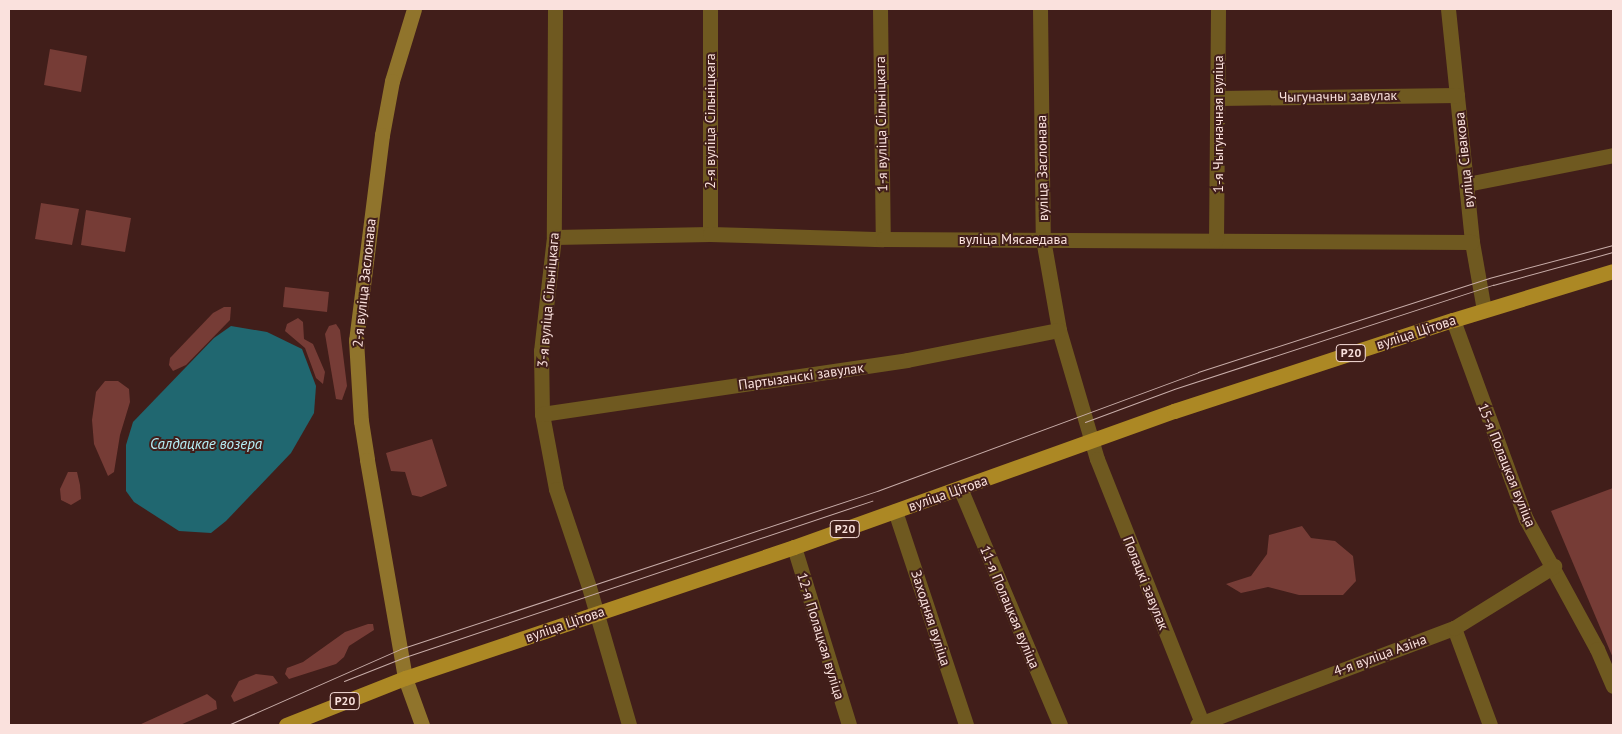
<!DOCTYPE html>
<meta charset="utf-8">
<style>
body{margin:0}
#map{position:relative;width:1622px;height:734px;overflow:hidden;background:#411e1a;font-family:"PT Sans",sans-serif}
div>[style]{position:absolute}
.green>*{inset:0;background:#763c36}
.water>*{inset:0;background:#206770}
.street>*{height:15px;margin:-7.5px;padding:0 7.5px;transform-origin:7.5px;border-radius:7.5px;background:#6f5920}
.secondary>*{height:15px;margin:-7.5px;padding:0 7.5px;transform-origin:7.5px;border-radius:7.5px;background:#90742c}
.primary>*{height:15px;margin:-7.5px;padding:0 7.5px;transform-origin:7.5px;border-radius:7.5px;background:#ac8824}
.tram>*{height:1px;margin:-0.5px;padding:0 0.5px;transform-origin:0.5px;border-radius:0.5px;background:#c8ada9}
span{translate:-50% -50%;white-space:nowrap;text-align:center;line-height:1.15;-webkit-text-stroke:4px #411e1a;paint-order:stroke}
.shield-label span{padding:1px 4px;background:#411e1a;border:1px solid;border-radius:4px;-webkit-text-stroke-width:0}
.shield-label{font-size:12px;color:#fae1dd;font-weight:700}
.street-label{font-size:14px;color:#fae1dd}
.water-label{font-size:15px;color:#b6eff7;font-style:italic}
.frame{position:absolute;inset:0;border:10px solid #fae1dd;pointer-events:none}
</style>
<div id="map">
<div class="green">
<i style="clip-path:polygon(50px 49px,87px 56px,81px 92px,44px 85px)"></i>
<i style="clip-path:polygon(41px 203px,79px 209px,72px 245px,35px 239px)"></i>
<i style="clip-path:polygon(86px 210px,131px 218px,125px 252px,81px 245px)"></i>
<i style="clip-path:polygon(285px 287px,329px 292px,327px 312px,283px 307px)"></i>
<i style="clip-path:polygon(224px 307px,231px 307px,230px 320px,186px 365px,173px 371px,169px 365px,170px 358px,213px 313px)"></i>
<i style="clip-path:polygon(298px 318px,303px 322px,304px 339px,313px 344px,325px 372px,323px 384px,316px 378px,305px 348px,285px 331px,287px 324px)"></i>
<i style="clip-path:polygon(336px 324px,340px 330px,347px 386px,342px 400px,336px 399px,325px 334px,329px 326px)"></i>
<i style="clip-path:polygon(105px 381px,118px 381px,129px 389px,130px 402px,120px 435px,114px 472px,108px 476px,94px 444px,92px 420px,96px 392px)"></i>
<i style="clip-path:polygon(432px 439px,447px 486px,421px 497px,412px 495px,405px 472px,391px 471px,386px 453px)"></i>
<i style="clip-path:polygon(68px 472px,77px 472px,80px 485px,81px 499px,71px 505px,61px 500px,60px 489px)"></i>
<i style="clip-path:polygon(1613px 488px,1613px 658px,1551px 511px)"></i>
<i style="clip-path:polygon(1302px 526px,1311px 538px,1335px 541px,1353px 556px,1356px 581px,1343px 595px,1299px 595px,1268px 587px,1241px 593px,1226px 584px,1251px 576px,1267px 554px,1269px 535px)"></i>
<i style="clip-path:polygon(368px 624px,373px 624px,374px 630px,349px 646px,344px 657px,336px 664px,289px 679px,285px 674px,287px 668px,303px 662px,345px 632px)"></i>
<i style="clip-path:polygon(256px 674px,273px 676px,278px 683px,234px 702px,231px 696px,239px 681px)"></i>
<i style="clip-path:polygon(207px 694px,216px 701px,217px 709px,180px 725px,139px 725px)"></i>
</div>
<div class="water">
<i style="clip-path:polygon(231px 326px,267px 332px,302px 349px,316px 386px,314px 413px,291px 453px,226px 521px,211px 533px,179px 531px,134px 502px,126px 491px,126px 445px,133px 422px,214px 338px)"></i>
</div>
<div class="street">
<i style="left:555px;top:9px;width:228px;rotate:90.3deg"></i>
<i style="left:554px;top:237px;width:115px;rotate:96.5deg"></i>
<i style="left:541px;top:351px;width:63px;rotate:89.1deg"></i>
<i style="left:542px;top:414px;width:76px;rotate:79.4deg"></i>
<i style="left:556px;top:489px;width:103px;rotate:71.4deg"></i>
<i style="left:589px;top:587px;width:144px;rotate:73.8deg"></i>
<i style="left:710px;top:9px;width:225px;rotate:90deg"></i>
<i style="left:880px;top:9px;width:230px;rotate:89.3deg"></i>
<i style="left:1040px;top:9px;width:230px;rotate:89.3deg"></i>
<i style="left:1043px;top:239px;width:92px;rotate:80deg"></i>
<i style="left:1059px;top:330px;width:134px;rotate:73.6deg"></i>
<i style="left:1097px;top:459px;width:284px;rotate:68.3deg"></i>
<i style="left:1448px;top:9px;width:234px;rotate:84.1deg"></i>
<i style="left:1472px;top:242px;width:69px;rotate:80deg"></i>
<i style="left:1219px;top:98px;width:238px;rotate:-0.7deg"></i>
<i style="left:1467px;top:184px;width:149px;rotate:-11.2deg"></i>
<i style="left:554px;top:237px;width:156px;rotate:-1.1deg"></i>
<i style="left:710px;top:234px;width:173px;rotate:1.7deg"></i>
<i style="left:883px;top:239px;width:589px;rotate:0.29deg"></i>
<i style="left:1216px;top:240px;width:231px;rotate:-89.5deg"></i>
<i style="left:1453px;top:320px;width:212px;rotate:69.9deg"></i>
<i style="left:1526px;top:519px;width:148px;rotate:61.4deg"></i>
<i style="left:1597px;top:649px;width:40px;rotate:66.6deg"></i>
<i style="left:542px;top:414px;width:369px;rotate:-8.4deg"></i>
<i style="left:907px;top:360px;width:155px;rotate:-11.2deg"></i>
<i style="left:960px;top:488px;width:257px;rotate:67.1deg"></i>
<i style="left:895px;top:511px;width:225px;rotate:71.6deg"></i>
<i style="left:794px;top:547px;width:186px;rotate:72.8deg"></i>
<i style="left:1454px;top:628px;width:103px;rotate:69.6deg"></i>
<i style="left:1197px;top:725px;width:275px;rotate:-20.7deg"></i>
<i style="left:1454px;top:628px;width:118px;rotate:-31.8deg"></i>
</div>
<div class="secondary">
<i style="left:414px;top:9px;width:75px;rotate:107deg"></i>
<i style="left:392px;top:81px;width:55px;rotate:100.5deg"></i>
<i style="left:382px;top:135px;width:207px;rotate:97.2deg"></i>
<i style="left:356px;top:340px;width:81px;rotate:86.5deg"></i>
<i style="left:361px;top:421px;width:39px;rotate:81deg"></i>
<i style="left:367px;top:460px;width:221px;rotate:80.1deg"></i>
<i style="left:405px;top:678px;width:50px;rotate:70.1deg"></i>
</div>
<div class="primary">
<i style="left:286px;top:725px;width:128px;rotate:-21.6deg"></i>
<i style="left:405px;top:678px;width:410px;rotate:-18.6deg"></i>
<i style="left:794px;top:547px;width:404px;rotate:-19.7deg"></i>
<i style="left:1174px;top:411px;width:293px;rotate:-18.1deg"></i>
<i style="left:1453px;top:320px;width:167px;rotate:-17deg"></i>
</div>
<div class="tram">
<i style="left:1085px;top:422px;width:95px;rotate:-20.3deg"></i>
<i style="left:1174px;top:389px;width:336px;rotate:-18.1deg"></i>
<i style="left:1493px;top:285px;width:124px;rotate:-15.4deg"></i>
<i style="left:344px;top:681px;width:62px;rotate:-21.6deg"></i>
<i style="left:402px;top:658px;width:496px;rotate:-18.5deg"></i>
<i style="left:228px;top:725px;width:188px;rotate:-23.8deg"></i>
<i style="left:400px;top:649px;width:502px;rotate:-18.33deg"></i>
<i style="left:877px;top:491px;width:342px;rotate:-20.3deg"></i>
<i style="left:1198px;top:372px;width:306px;rotate:-17.9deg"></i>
<i style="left:1489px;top:278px;width:128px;rotate:-14.9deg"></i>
</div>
<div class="shield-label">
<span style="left:1351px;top:353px">Р20</span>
<span style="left:845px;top:529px">Р20</span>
<span style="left:345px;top:701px">Р20</span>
</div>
<div class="street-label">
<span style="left:1338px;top:96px;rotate:-1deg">Чыгуначны завулак</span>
<span style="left:710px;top:121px;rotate:-90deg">2-я вуліца Сільніцкага</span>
<span style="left:881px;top:124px;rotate:-91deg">1-я вуліца Сільніцкага</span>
<span style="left:1218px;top:124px;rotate:-90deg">1-я Чыгуначная вуліца</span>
<span style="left:1464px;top:160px;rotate:-96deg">вуліца Сівакова</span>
<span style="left:1042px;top:168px;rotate:-91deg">вуліца Заслонава</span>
<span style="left:1013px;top:239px">вуліца Мясаедава</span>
<span style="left:364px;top:283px;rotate:-84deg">2-я вуліца Заслонава</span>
<span style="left:548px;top:300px;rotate:-85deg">3-я вуліца Сільніцкага</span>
<span style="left:1416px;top:332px;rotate:-18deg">вуліца Цітова</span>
<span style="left:801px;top:376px;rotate:-8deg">Партызанскі завулак</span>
<span style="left:1507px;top:465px;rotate:68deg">15-я Полацкая вуліца</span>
<span style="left:948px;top:493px;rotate:-19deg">вуліца Цітова</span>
<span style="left:1146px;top:583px;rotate:68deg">Полацкі завулак</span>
<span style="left:1010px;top:607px;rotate:67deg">11-я Полацкая вуліца</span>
<span style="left:931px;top:618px;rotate:72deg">Заходняя вуліца</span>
<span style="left:565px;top:624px;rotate:-19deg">вуліца Цітова</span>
<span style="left:821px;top:636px;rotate:73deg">12-я Полацкая вуліца</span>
<span style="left:1380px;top:655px;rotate:-20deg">4-я вуліца Азіна</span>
</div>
<div class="water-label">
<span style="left:206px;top:444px">Салдацкае возера</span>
</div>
<div class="frame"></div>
</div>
